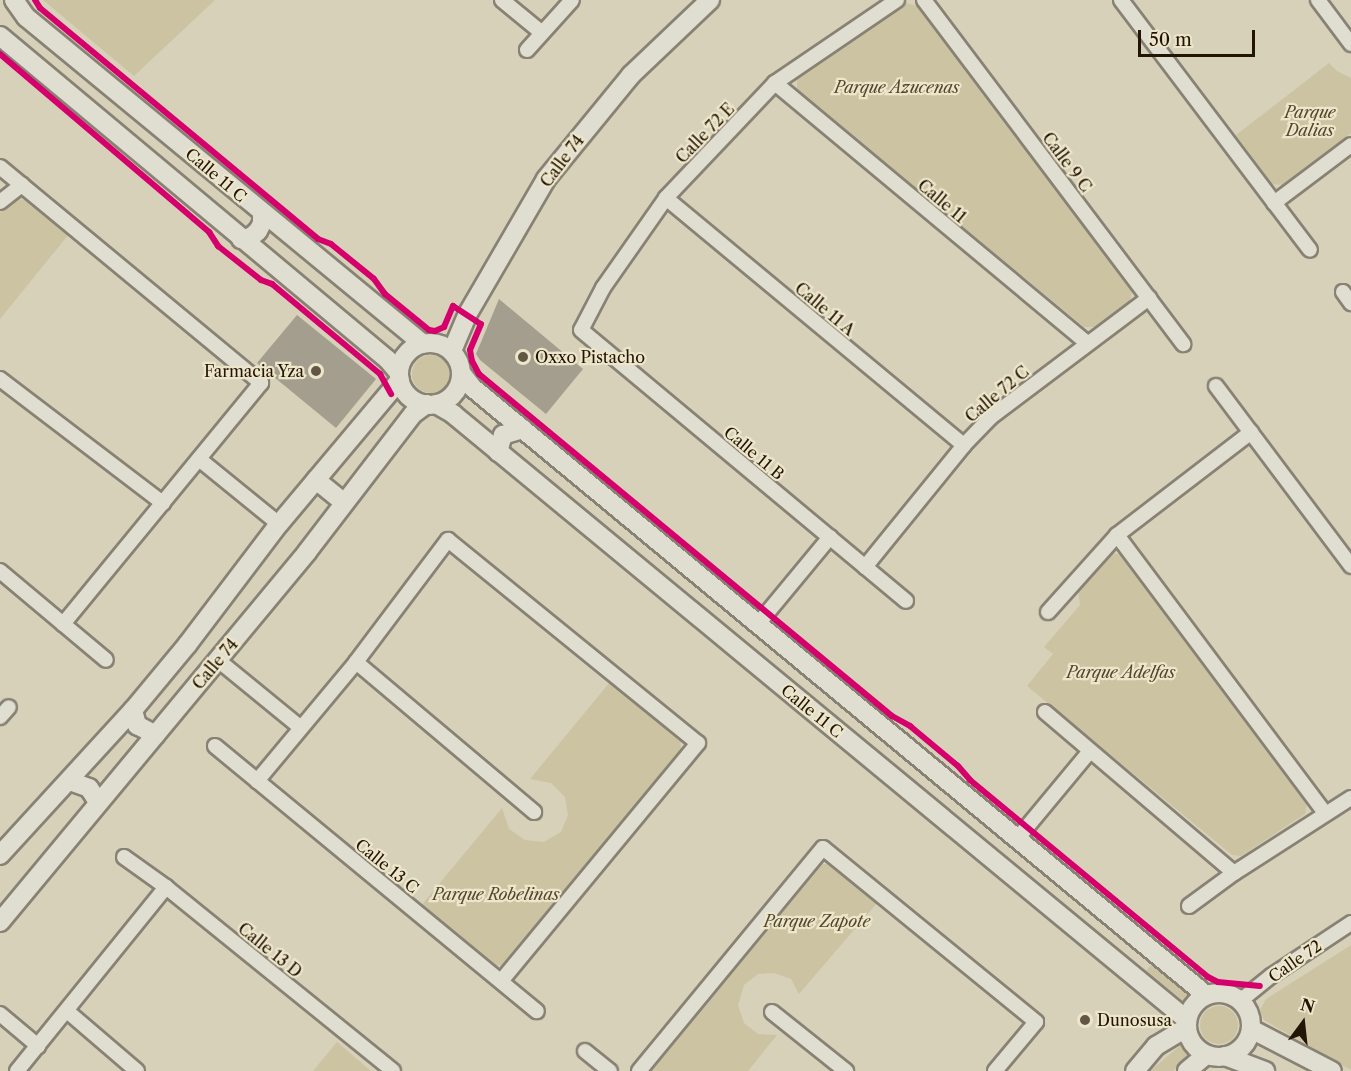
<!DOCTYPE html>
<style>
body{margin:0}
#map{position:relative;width:1351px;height:1071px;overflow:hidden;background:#d7d1ba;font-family:"Libre Caslon Text",serif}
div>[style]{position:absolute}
.green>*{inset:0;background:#ccc3a3}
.round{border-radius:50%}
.building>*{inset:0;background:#a39e8e}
.roads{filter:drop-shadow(2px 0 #888274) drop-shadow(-2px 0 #888274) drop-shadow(0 2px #888274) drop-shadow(0 -2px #888274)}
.street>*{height:14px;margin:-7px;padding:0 7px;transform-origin:7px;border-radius:7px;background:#e0ddd1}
.secondary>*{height:18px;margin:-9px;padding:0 9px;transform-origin:9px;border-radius:9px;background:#e0ddd1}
.secondary>.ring{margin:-9px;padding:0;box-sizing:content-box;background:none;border:18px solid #e0ddd1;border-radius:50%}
.cycleway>*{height:6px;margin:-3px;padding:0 3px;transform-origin:3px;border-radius:3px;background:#d6006c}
.dots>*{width:16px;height:16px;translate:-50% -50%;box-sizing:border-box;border:3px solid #ede6ca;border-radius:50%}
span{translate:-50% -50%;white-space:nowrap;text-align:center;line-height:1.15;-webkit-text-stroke:4.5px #ede6ca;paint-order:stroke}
.park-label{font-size:16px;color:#53462e;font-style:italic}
.street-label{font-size:16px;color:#231504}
.poi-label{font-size:16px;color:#231504}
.left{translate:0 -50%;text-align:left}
.right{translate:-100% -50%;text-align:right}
.north{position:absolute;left:1273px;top:993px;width:60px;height:60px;-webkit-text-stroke:4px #ede6ca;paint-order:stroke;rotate:15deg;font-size:16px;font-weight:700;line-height:24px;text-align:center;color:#231504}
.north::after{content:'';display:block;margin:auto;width:21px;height:27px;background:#231504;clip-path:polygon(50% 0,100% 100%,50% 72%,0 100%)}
.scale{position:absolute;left:1138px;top:30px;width:117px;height:27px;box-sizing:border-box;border:3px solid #231504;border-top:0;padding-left:8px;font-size:18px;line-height:21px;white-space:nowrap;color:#231504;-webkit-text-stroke:4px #ede6ca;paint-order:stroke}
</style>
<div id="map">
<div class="green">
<i style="clip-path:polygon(43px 0,215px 0,134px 76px)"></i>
<i style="clip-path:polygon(906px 3px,917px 6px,1132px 290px,1130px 301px,1095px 327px,1084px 327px,797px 90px,797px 78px)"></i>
<i style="clip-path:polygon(1329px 63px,1337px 71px,1351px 78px,1351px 133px,1282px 185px,1272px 184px,1236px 135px)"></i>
<i style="clip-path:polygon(17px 199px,27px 200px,69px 234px,0 319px,0 212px)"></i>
<i class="round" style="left:412px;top:355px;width:38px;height:38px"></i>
<i style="clip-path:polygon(1108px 553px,1120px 554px,1307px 803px,1305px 814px,1241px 856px,1232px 855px,1027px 686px,1053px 654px,1044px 647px,1080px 605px,1078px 589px)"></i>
<i style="clip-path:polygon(610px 682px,680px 739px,681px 749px,503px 965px,493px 966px,420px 907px,502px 808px,509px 829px,525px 840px,544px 842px,561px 832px,568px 815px,565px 797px,551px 783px,530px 779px)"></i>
<i style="clip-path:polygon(821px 864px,830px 864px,877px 903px,799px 994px,791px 979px,774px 973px,758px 974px,744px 985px,738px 1005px,744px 1023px,758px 1034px,777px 1035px,748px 1071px,651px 1071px)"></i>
<i style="clip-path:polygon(1351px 945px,1351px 1070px,1264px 1020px,1260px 1010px,1266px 999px)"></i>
<i style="clip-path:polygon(1151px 965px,1190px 996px,1185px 1002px,1146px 971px)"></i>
<i class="round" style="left:1200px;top:1006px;width:38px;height:38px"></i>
<i style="clip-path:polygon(337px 1042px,371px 1071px,313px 1071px)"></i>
<i style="clip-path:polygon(1182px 1044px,1191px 1056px,1173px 1071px,1150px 1071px)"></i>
</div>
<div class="building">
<i style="clip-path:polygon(499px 299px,583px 369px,546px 414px,480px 360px,476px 354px)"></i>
<i style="clip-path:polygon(297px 315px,376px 379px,336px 428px,257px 363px)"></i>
</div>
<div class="roads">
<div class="street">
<i style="left:502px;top:0;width:50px;rotate:39.4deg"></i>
<i style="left:897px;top:0;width:148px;rotate:145.8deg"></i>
<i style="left:775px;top:83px;width:158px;rotate:133.5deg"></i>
<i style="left:666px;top:198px;width:110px;rotate:125deg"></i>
<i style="left:603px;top:288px;width:47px;rotate:117.6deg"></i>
<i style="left:581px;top:330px;width:423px;rotate:39.8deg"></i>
<i style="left:924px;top:0;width:431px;rotate:53deg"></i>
<i style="left:1121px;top:0;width:313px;rotate:52.9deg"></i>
<i style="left:1318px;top:0;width:55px;rotate:53.1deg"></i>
<i style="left:527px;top:50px;width:67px;rotate:-48deg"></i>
<i style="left:775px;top:83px;width:406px;rotate:39.8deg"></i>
<i style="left:0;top:167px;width:339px;rotate:39.6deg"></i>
<i style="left:261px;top:383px;width:312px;rotate:129.4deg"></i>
<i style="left:666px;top:198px;width:387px;rotate:39.7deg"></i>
<i style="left:0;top:202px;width:28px;rotate:-38deg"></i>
<i style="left:1274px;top:203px;width:96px;rotate:-37deg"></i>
<i style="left:1343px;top:292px;width:14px;rotate:54deg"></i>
<i style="left:0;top:379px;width:205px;rotate:37.3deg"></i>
<i style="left:1216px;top:386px;width:225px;rotate:53.1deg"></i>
<i style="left:199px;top:459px;width:103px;rotate:39.1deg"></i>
<i style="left:1117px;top:535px;width:347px;rotate:53.2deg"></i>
<i style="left:865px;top:567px;width:157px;rotate:-50.9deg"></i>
<i style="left:964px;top:445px;width:39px;rotate:-46deg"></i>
<i style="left:991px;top:417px;width:198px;rotate:-37deg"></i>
<i style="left:0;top:571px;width:138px;rotate:40deg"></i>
<i style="left:1048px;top:612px;width:103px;rotate:-48.1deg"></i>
<i style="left:1117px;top:535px;width:169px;rotate:-37.5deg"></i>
<i style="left:758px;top:624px;width:113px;rotate:-50.4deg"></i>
<i style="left:218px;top:660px;width:106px;rotate:39.3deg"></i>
<i style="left:356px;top:662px;width:233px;rotate:40.1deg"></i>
<i style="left:1045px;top:712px;width:248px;rotate:40.4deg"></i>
<i style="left:0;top:717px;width:13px;rotate:-48deg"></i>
<i style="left:215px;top:746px;width:417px;rotate:39.5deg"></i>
<i style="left:257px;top:781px;width:155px;rotate:-50.2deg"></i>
<i style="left:356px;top:662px;width:153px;rotate:-53deg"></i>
<i style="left:448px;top:540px;width:322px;rotate:39.1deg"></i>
<i style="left:698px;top:743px;width:309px;rotate:129.6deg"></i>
<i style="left:1017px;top:839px;width:114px;rotate:-50.3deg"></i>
<i style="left:124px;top:857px;width:52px;rotate:35.5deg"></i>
<i style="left:166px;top:887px;width:292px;rotate:39deg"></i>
<i style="left:1189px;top:906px;width:56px;rotate:-36.3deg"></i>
<i style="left:1234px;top:873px;width:139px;rotate:-32.7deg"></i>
<i style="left:1240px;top:1001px;width:40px;rotate:-39deg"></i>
<i style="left:1271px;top:976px;width:96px;rotate:-33.5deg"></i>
<i style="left:67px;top:1011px;width:92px;rotate:40.6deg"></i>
<i style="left:772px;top:1012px;width:95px;rotate:38.6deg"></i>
<i style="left:0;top:1014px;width:50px;rotate:40.1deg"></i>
<i style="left:585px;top:1051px;width:32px;rotate:39deg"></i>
<i style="left:17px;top:1071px;width:237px;rotate:-51deg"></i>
<i style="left:639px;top:1071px;width:289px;rotate:-50.5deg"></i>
<i style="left:823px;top:848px;width:275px;rotate:39.2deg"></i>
<i style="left:1036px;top:1022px;width:64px;rotate:129.9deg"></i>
</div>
<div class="secondary">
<i style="left:14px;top:0;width:21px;rotate:55deg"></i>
<i style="left:26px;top:17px;width:514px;rotate:39.48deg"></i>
<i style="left:0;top:36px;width:505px;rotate:39.86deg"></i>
<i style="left:388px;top:360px;width:17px;rotate:50deg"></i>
<i style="left:241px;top:239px;width:10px;rotate:-11deg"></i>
<i style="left:251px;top:237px;width:9px;rotate:-41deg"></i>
<i style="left:258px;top:231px;width:9px;rotate:-63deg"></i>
<i style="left:262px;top:223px;width:10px;rotate:-90deg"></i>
<i class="ring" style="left:399px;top:343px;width:44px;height:44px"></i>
<i style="left:452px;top:351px;width:39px;rotate:-67deg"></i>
<i style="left:467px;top:315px;width:157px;rotate:-59.8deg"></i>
<i style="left:546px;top:179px;width:134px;rotate:-50.7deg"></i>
<i style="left:631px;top:75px;width:109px;rotate:-43.5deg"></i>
<i style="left:462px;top:374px;width:18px;rotate:52deg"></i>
<i style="left:473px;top:388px;width:952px;rotate:39.63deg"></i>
<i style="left:436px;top:404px;width:20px;rotate:30deg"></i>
<i style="left:453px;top:414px;width:952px;rotate:39.54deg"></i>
<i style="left:498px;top:452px;width:18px;rotate:-74deg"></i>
<i style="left:503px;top:435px;width:21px;rotate:-17deg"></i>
<i style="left:316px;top:480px;width:36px;rotate:39deg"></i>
<i style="left:133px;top:710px;width:16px;rotate:75deg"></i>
<i style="left:137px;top:725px;width:21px;rotate:28deg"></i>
<i style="left:70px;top:781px;width:20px;rotate:20deg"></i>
<i style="left:89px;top:788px;width:17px;rotate:57deg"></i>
<i style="left:0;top:855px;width:197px;rotate:-47.5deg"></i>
<i style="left:133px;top:710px;width:85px;rotate:-50.3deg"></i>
<i style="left:187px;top:645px;width:152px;rotate:-52.8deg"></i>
<i style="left:279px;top:524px;width:188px;rotate:-50deg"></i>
<i style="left:0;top:922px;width:481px;rotate:-50.3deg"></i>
<i style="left:307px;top:552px;width:174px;rotate:-52.5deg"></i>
<i style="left:413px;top:414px;width:17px;rotate:-36deg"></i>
<i class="ring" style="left:1187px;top:993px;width:46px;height:46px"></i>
<i style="left:1251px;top:1029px;width:91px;rotate:27.4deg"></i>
<i style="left:1225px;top:1056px;width:43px;rotate:20.6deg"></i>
<i style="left:1135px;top:1071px;width:33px;rotate:-50deg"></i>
<i style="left:1156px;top:1046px;width:35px;rotate:-31deg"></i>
<i style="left:1187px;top:1071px;width:25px;rotate:-40deg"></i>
</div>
</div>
<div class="cycleway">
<i style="left:35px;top:0;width:9px;rotate:58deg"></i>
<i style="left:40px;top:8px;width:361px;rotate:39.7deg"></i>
<i style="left:318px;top:239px;width:14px;rotate:21deg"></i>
<i style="left:331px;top:244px;width:55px;rotate:39.1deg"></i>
<i style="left:374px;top:279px;width:19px;rotate:54deg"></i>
<i style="left:385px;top:294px;width:57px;rotate:39.3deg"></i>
<i style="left:429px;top:330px;width:6px;rotate:9deg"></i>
<i style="left:435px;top:331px;width:10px;rotate:-24deg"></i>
<i style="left:444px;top:327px;width:23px;rotate:-67deg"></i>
<i style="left:453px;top:306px;width:33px;rotate:33deg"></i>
<i style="left:481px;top:324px;width:28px;rotate:113deg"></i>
<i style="left:470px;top:350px;width:11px;rotate:80deg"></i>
<i style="left:472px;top:361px;width:15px;rotate:62deg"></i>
<i style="left:479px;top:374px;width:536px;rotate:39.63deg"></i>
<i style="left:892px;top:716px;width:21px;rotate:29deg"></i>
<i style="left:910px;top:726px;width:62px;rotate:39.8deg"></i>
<i style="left:958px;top:766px;width:18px;rotate:49deg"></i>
<i style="left:970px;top:780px;width:309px;rotate:39.6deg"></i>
<i style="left:1208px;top:977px;width:11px;rotate:27deg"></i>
<i style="left:1218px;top:982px;width:42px;rotate:5.4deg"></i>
<i style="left:0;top:54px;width:275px;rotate:40.4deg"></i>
<i style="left:209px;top:232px;width:17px;rotate:57deg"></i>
<i style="left:218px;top:246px;width:55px;rotate:38.3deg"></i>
<i style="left:261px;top:280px;width:12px;rotate:20deg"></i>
<i style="left:272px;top:284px;width:141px;rotate:39.8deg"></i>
<i style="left:380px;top:374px;width:23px;rotate:61deg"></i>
</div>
<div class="dots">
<i style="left:523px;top:357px;background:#625744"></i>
<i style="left:316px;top:371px;background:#625744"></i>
<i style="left:1085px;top:1020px;background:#625744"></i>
</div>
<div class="park-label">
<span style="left:897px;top:87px">Parque Azucenas</span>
<span style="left:1310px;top:121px">Parque<br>Dalias</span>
<span style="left:1121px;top:672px">Parque Adelfas</span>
<span style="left:496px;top:894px">Parque Robelinas</span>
<span style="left:817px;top:921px">Parque Zapote</span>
</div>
<div class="street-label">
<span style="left:705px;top:133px;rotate:-46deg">Calle 72 E</span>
<span style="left:562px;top:161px;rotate:-53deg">Calle 74</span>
<span style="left:1067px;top:162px;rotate:53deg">Calle 9 C</span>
<span style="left:216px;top:175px;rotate:40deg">Calle 11 C</span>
<span style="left:942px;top:201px;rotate:40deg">Calle 11</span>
<span style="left:825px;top:309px;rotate:40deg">Calle 11 A</span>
<span style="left:997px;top:394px;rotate:-40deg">Calle 72 C</span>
<span style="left:754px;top:453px;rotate:40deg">Calle 11 B</span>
<span style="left:215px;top:664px;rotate:-50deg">Calle 74</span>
<span style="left:812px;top:711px;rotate:39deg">Calle 11 C</span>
<span style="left:387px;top:866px;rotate:39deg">Calle 13 C</span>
<span style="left:270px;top:950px;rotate:39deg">Calle 13 D</span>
<span style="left:1295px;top:961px;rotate:-35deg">Calle 72</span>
</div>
<div class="poi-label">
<span class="left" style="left:535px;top:357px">Oxxo Pistacho</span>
<span class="right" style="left:304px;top:371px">Farmacia Yza</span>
<span class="left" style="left:1097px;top:1020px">Dunosusa</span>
</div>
<div class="north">N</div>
<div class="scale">50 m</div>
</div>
